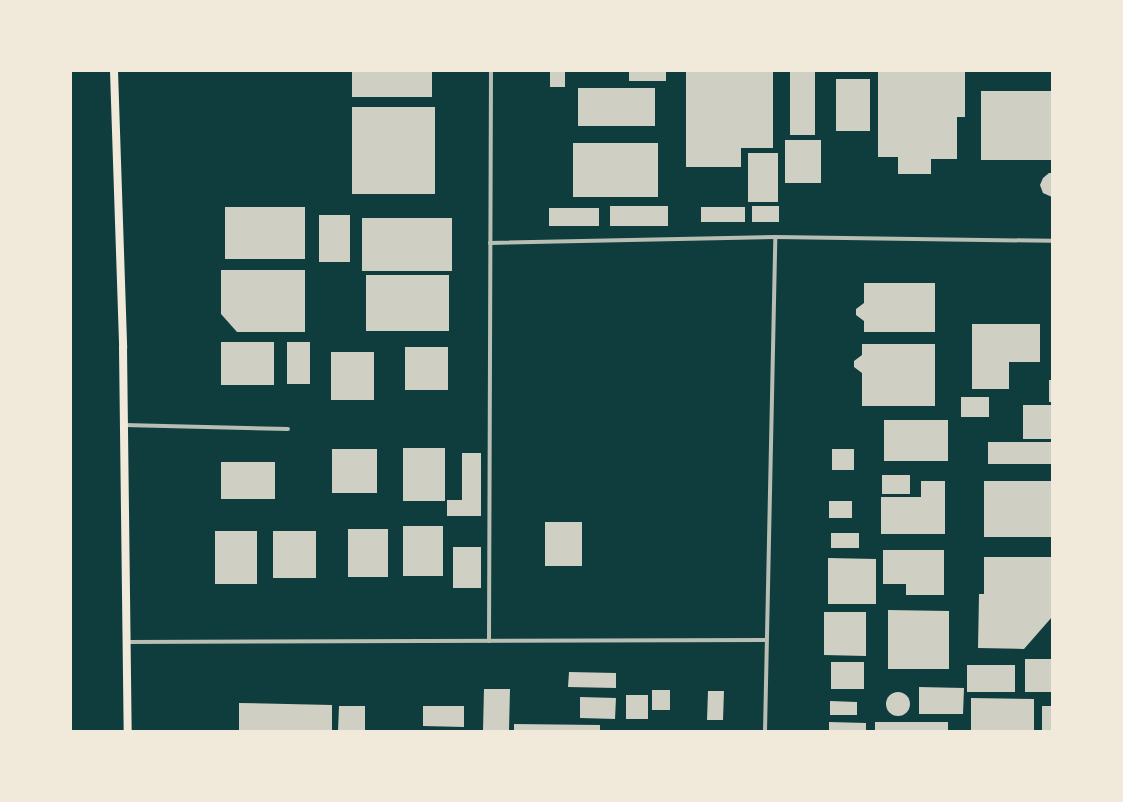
<!DOCTYPE html>
<style>
body{margin:0}
#map{position:relative;width:1123px;height:802px;overflow:hidden;background:#0f3d3e;font-family:"Space Grotesk",sans-serif}
div>[style]{position:absolute}
.building>*{inset:0;background:#cfcfc3}
.round{border-radius:50%}
.minor>*{height:4px;margin:-2px;padding:0 2px;transform-origin:2px;border-radius:2px;background:#b8beb3}
.secondary>*{height:8px;margin:-4px;padding:0 4px;transform-origin:4px;border-radius:4px;background:#f1e9da}
span{translate:-50% -50%;white-space:nowrap;text-align:center;line-height:1.15;-webkit-text-stroke:3.5px #f1e9da;paint-order:stroke}
.frame{position:absolute;inset:0;border:72px solid #f1e9da;pointer-events:none}
</style>
<div id="map">
<div class="building">
<i style="clip-path:polygon(352px 71px,432px 71px,432px 97px,352px 97px)"></i>
<i style="clip-path:polygon(550px 71px,565px 71px,565px 87px,550px 87px)"></i>
<i style="clip-path:polygon(629px 71px,666px 71px,666px 81px,629px 81px)"></i>
<i style="clip-path:polygon(686px 71px,773px 71px,773px 148px,741px 148px,741px 167px,686px 167px)"></i>
<i style="clip-path:polygon(790px 71px,815px 71px,815px 135px,790px 135px)"></i>
<i style="clip-path:polygon(878px 71px,965px 71px,965px 117px,957px 117px,957px 159px,931px 159px,931px 174px,898px 174px,898px 157px,878px 157px)"></i>
<i style="clip-path:polygon(836px 79px,870px 79px,870px 131px,836px 131px)"></i>
<i style="clip-path:polygon(578px 88px,655px 88px,655px 126px,578px 126px)"></i>
<i style="clip-path:polygon(981px 91px,1052px 91px,1052px 160px,981px 160px)"></i>
<i style="clip-path:polygon(352px 107px,435px 107px,435px 194px,352px 194px)"></i>
<i style="clip-path:polygon(785px 140px,821px 140px,821px 183px,785px 183px)"></i>
<i style="clip-path:polygon(573px 143px,658px 143px,658px 197px,573px 197px)"></i>
<i style="clip-path:polygon(748px 153px,778px 153px,778px 202px,748px 202px)"></i>
<i style="clip-path:polygon(1049px 173px,1052px 173px,1052px 197px,1043px 193px,1040px 185px,1043px 178px)"></i>
<i style="clip-path:polygon(610px 206px,668px 206px,668px 226px,610px 226px)"></i>
<i style="clip-path:polygon(752px 206px,779px 206px,779px 222px,752px 222px)"></i>
<i style="clip-path:polygon(225px 207px,305px 207px,305px 259px,225px 259px)"></i>
<i style="clip-path:polygon(701px 207px,745px 207px,745px 222px,701px 222px)"></i>
<i style="clip-path:polygon(549px 208px,599px 208px,599px 226px,549px 226px)"></i>
<i style="clip-path:polygon(319px 215px,350px 215px,350px 262px,319px 262px)"></i>
<i style="clip-path:polygon(362px 218px,452px 218px,452px 271px,362px 271px)"></i>
<i style="clip-path:polygon(221px 270px,305px 270px,305px 332px,237px 332px,221px 314px)"></i>
<i style="clip-path:polygon(366px 275px,449px 275px,449px 331px,366px 331px)"></i>
<i style="clip-path:polygon(864px 283px,935px 283px,935px 332px,864px 332px,864px 321px,856px 315px,856px 309px,864px 303px)"></i>
<i style="clip-path:polygon(972px 324px,1040px 324px,1040px 362px,1009px 362px,1009px 389px,972px 389px)"></i>
<i style="clip-path:polygon(221px 342px,274px 342px,274px 385px,221px 385px)"></i>
<i style="clip-path:polygon(287px 342px,310px 342px,310px 384px,287px 384px)"></i>
<i style="clip-path:polygon(862px 344px,935px 344px,935px 406px,862px 406px,862px 373px,854px 367px,854px 361px,862px 355px)"></i>
<i style="clip-path:polygon(405px 347px,448px 347px,448px 390px,405px 390px)"></i>
<i style="clip-path:polygon(331px 352px,374px 352px,374px 400px,331px 400px)"></i>
<i style="clip-path:polygon(1049px 380px,1052px 380px,1052px 402px,1049px 402px)"></i>
<i style="clip-path:polygon(961px 397px,989px 397px,989px 417px,961px 417px)"></i>
<i style="clip-path:polygon(1023px 405px,1052px 405px,1052px 439px,1023px 439px)"></i>
<i style="clip-path:polygon(884px 420px,948px 420px,948px 461px,884px 461px)"></i>
<i style="clip-path:polygon(988px 442px,1051px 442px,1051px 464px,988px 464px)"></i>
<i style="clip-path:polygon(403px 448px,445px 448px,445px 501px,403px 501px)"></i>
<i style="clip-path:polygon(332px 449px,377px 449px,377px 493px,332px 493px)"></i>
<i style="clip-path:polygon(832px 449px,854px 449px,854px 470px,832px 470px)"></i>
<i style="clip-path:polygon(462px 453px,481px 453px,481px 516px,447px 516px,447px 500px,462px 500px)"></i>
<i style="clip-path:polygon(221px 462px,275px 462px,275px 499px,221px 499px)"></i>
<i style="clip-path:polygon(882px 475px,910px 475px,910px 494px,882px 494px)"></i>
<i style="clip-path:polygon(921px 481px,945px 481px,945px 534px,881px 534px,881px 497px,921px 497px)"></i>
<i style="clip-path:polygon(984px 481px,1052px 481px,1052px 537px,984px 537px)"></i>
<i style="clip-path:polygon(829px 501px,852px 501px,852px 518px,829px 518px)"></i>
<i style="clip-path:polygon(545px 522px,582px 522px,582px 566px,545px 566px)"></i>
<i style="clip-path:polygon(403px 526px,443px 526px,443px 576px,403px 576px)"></i>
<i style="clip-path:polygon(348px 529px,388px 529px,388px 577px,348px 577px)"></i>
<i style="clip-path:polygon(215px 531px,257px 531px,257px 584px,215px 584px)"></i>
<i style="clip-path:polygon(273px 531px,316px 531px,316px 578px,273px 578px)"></i>
<i style="clip-path:polygon(831px 533px,859px 533px,859px 548px,831px 548px)"></i>
<i style="clip-path:polygon(453px 547px,481px 547px,481px 588px,453px 588px)"></i>
<i style="clip-path:polygon(883px 550px,944px 550px,944px 595px,906px 595px,906px 584px,883px 584px)"></i>
<i style="clip-path:polygon(984px 557px,1052px 557px,1052px 617px,1024px 649px,978px 648px,979px 594px,984px 594px)"></i>
<i style="clip-path:polygon(828px 558px,876px 559px,876px 604px,828px 604px)"></i>
<i style="clip-path:polygon(888px 610px,949px 611px,949px 669px,888px 669px)"></i>
<i style="clip-path:polygon(824px 612px,866px 612px,866px 656px,824px 655px)"></i>
<i style="clip-path:polygon(1025px 659px,1052px 659px,1052px 692px,1025px 692px)"></i>
<i style="clip-path:polygon(831px 662px,864px 662px,864px 689px,831px 689px)"></i>
<i style="clip-path:polygon(967px 665px,1015px 665px,1015px 692px,967px 692px)"></i>
<i style="clip-path:polygon(569px 672px,616px 673px,616px 688px,568px 687px)"></i>
<i style="clip-path:polygon(919px 687px,964px 688px,963px 714px,919px 714px)"></i>
<i style="clip-path:polygon(484px 689px,510px 689px,509px 730px,483px 730px)"></i>
<i style="clip-path:polygon(652px 690px,670px 690px,670px 710px,652px 710px)"></i>
<i style="clip-path:polygon(708px 691px,724px 691px,723px 720px,707px 720px)"></i>
<i class="round" style="left:886px;top:692px;width:24px;height:24px"></i>
<i style="clip-path:polygon(626px 695px,648px 695px,648px 719px,626px 719px)"></i>
<i style="clip-path:polygon(580px 697px,616px 698px,615px 719px,580px 718px)"></i>
<i style="clip-path:polygon(971px 698px,1034px 699px,1034px 731px,971px 731px)"></i>
<i style="clip-path:polygon(830px 701px,857px 702px,857px 715px,830px 715px)"></i>
<i style="clip-path:polygon(239px 703px,332px 705px,332px 731px,239px 731px)"></i>
<i style="clip-path:polygon(339px 706px,365px 706px,365px 731px,338px 731px)"></i>
<i style="clip-path:polygon(423px 706px,464px 706px,464px 727px,423px 726px)"></i>
<i style="clip-path:polygon(1042px 706px,1052px 706px,1052px 731px,1042px 731px)"></i>
<i style="clip-path:polygon(829px 722px,866px 723px,866px 731px,829px 731px)"></i>
<i style="clip-path:polygon(875px 722px,948px 722px,948px 731px,875px 731px)"></i>
<i style="clip-path:polygon(514px 724px,600px 725px,600px 731px,514px 731px)"></i>
</div>
<div class="minor">
<i style="left:490px;top:243px;width:285px;rotate:-1.2deg"></i>
<i style="left:775px;top:237px;width:277px;rotate:0.8deg"></i>
<i style="left:124px;top:425px;width:164px;rotate:1.4deg"></i>
<i style="left:489px;top:641px;width:570px;rotate:-89.8deg"></i>
<i style="left:127px;top:642px;width:638px;rotate:-0.18deg"></i>
<i style="left:765px;top:731px;width:494px;rotate:-88.8deg"></i>
</div>
<div class="secondary">
<i style="left:114px;top:71px;width:277px;rotate:88.1deg"></i>
<i style="left:123px;top:348px;width:383px;rotate:89.3deg"></i>
</div>
<div class="frame"></div>
</div>
